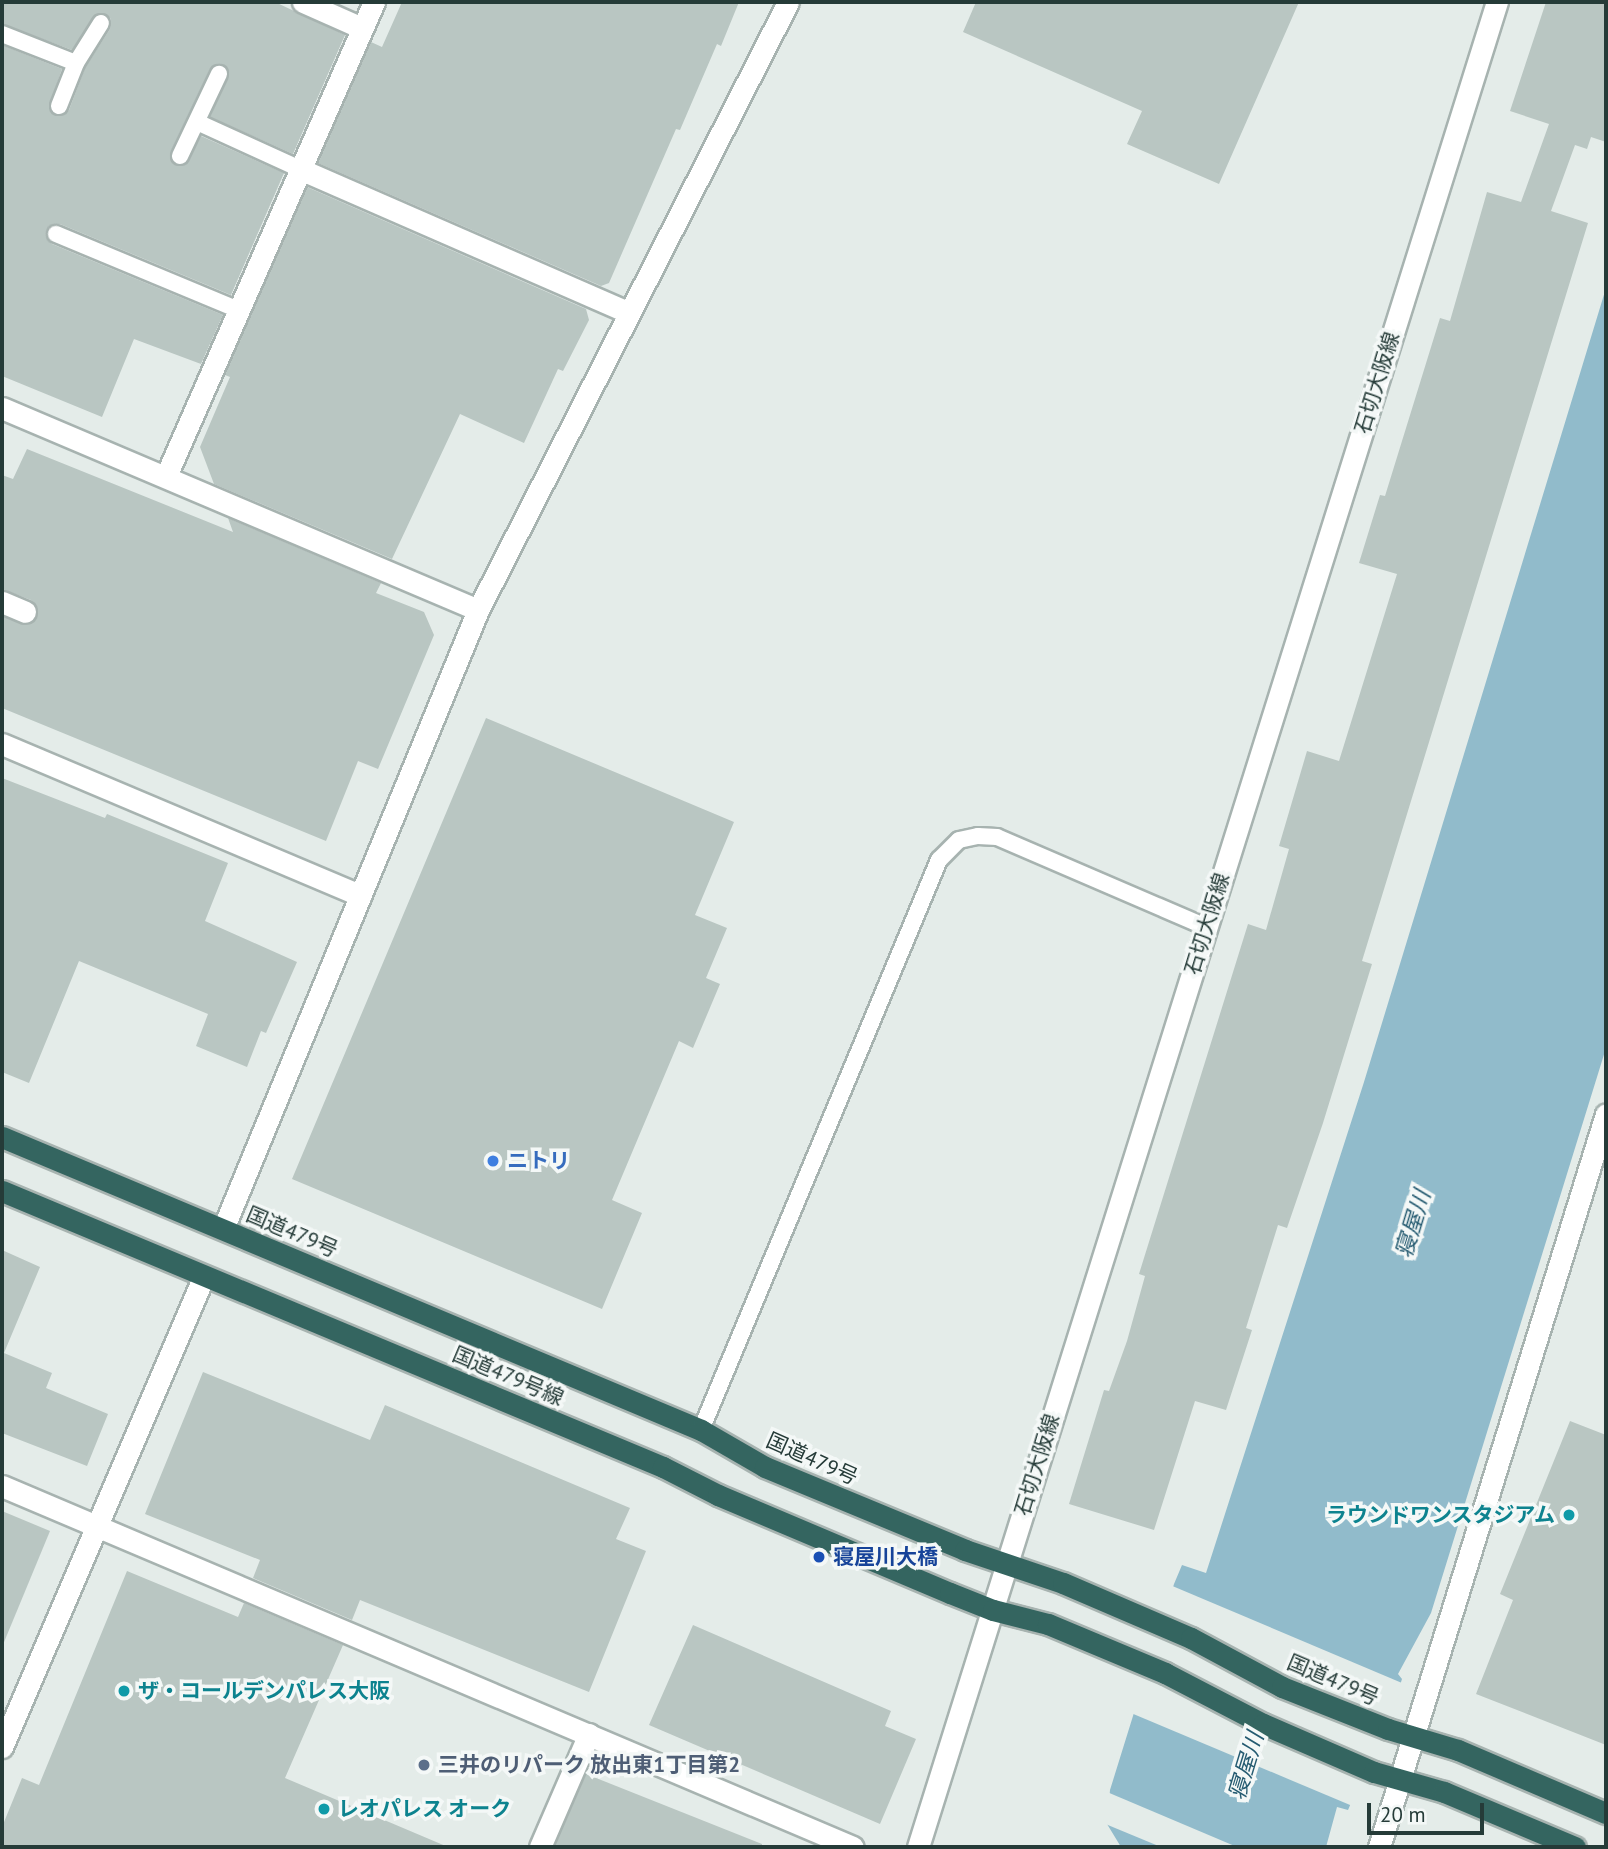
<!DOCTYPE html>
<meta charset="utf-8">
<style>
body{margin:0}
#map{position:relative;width:1608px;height:1849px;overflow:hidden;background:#e4ece9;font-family:"PT Sans","Noto Sans JP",sans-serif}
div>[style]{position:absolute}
.water>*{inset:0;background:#91bbcb}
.pier>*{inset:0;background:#e4ece9}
.building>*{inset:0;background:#b9c6c2}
.roads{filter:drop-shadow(2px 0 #a7b3b0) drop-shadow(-2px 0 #a7b3b0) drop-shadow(0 2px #a7b3b0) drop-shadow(0 -2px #a7b3b0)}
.lane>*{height:16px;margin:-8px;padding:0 8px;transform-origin:8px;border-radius:8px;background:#fff}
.street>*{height:21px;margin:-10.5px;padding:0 10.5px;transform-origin:10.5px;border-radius:10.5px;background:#fff}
.secondary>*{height:21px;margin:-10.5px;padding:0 10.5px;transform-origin:10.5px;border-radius:10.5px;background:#fff}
.highway>*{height:21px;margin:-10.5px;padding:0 10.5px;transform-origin:10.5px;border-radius:10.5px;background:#346560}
.dots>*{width:19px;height:19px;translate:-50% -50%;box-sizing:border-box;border:4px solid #f4f8f7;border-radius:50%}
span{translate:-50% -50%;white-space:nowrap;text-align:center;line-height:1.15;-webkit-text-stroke:7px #f4f8f7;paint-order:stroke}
.street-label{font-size:21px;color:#253b38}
.shop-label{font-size:21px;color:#366cbe;font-weight:700}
.left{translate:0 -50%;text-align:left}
.culture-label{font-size:21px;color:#0d838f;font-weight:700}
.right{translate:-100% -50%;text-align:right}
.transit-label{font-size:21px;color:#164399;font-weight:700}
.service-label{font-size:21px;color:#4e5e75;font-weight:700}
.water-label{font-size:23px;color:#255b71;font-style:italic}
.frame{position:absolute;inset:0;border:4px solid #253b38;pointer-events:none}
.scale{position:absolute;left:1367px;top:1803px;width:117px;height:32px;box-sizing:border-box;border:4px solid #253b38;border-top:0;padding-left:9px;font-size:21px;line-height:24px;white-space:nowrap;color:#253b38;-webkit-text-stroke:5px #f4f8f7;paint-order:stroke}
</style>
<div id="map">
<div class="water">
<i style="clip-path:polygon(1606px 288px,1606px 1048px,1431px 1613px,1398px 1674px,1402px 1679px,1361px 1807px,1351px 1803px,1348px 1810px,1337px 1807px,1326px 1847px,1121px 1847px,1107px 1824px,1110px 1790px,1174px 1584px,1182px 1565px,1206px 1573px,1364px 1082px)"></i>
</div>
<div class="pier">
<i style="clip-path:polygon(1170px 1585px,1402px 1683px,1362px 1810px,1131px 1713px)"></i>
<i style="clip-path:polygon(1107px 1792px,1237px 1847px,1161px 1847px,1103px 1823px)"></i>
</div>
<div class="building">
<i style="clip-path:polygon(2px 2px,275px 2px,345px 35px,293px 154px,210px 117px,229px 74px,227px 68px,219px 64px,210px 69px,171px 151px,172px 162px,185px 165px,201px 136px,284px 173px,231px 295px,60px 224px,54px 224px,47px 229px,46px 236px,52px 244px,223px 315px,201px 364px,134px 339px,102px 417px,2px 376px,2px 45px,62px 69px,49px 107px,55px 115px,61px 116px,69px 110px,85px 68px,110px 29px,111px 19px,106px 14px,96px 14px,72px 50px,2px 24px)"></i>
<i style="clip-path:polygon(402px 2px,739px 2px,721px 46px,717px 44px,680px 130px,676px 129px,609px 283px,601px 286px,318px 163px,371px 42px,382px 47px)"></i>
<i style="clip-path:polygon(976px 2px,1299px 2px,1219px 184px,1127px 144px,1142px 111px,963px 32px)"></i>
<i style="clip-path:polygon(1546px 2px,1606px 2px,1606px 142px,1591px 137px,1587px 149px,1575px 145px,1551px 211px,1588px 223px,1362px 961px,1372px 964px,1323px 1123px,1287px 1228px,1278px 1225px,1246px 1328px,1252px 1330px,1226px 1410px,1195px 1401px,1154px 1530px,1069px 1504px,1104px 1390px,1109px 1391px,1127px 1341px,1145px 1276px,1139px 1274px,1248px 924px,1266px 930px,1289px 849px,1279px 846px,1307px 751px,1339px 761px,1397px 574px,1359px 563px,1380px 495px,1385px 496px,1440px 318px,1450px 321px,1487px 192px,1521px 202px,1549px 124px,1510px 111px)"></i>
<i style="clip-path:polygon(307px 187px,586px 309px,589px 320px,563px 371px,558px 369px,524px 443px,460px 414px,392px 559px,214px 484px,200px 447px,230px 377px,225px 375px)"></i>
<i style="clip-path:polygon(27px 449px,233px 532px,228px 518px,381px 583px,376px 593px,424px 612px,434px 635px,378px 769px,358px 761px,326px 841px,2px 708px,2px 616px,27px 625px,33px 622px,38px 611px,31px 600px,2px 589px,2px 475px,13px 479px)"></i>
<i style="clip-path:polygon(486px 718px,734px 822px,695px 915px,727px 928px,706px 978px,720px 984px,693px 1048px,679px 1041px,612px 1200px,642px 1213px,602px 1309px,292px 1179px)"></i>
<i style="clip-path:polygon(2px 778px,105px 818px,107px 814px,228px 863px,205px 921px,297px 962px,266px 1033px,261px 1031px,247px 1067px,196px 1046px,208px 1014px,79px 961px,29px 1083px,2px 1072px)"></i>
<i style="clip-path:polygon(2px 1250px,40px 1267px,4px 1353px,52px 1373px,46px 1388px,108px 1414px,87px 1466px,2px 1433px)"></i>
<i style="clip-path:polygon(203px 1372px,370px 1440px,385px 1405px,630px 1508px,616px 1539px,646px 1551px,589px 1692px,360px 1600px,352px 1620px,253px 1578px,260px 1560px,145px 1514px)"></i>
<i style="clip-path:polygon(1570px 1421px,1606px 1435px,1606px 1745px,1476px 1694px,1513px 1600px,1500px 1594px)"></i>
<i style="clip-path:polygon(2px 1511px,50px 1531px,2px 1647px)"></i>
<i style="clip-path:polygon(127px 1571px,238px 1617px,244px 1603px,343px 1645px,285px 1778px,448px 1847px,2px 1847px,2px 1827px,22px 1778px,39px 1785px)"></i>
<i style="clip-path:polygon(693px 1625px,891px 1711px,885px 1726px,916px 1739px,880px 1824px,649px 1725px)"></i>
<i style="clip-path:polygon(586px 1774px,762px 1844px,762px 1847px,554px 1847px)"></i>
</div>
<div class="roads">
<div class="lane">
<i style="left:2px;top:34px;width:79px;rotate:21.4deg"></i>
<i style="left:59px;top:106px;width:46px;rotate:-68.4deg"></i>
<i style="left:76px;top:63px;width:47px;rotate:-58deg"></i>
<i style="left:197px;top:122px;width:113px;rotate:24.5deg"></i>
<i style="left:180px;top:156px;width:91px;rotate:-64.6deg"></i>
<i style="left:56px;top:234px;width:198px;rotate:22.6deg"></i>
<i style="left:701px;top:1430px;width:618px;rotate:-67.34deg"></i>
<i style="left:939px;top:860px;width:28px;rotate:-45deg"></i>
<i style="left:959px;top:840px;width:19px;rotate:-12deg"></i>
<i style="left:978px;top:836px;width:19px;rotate:3deg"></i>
<i style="left:997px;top:837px;width:228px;rotate:23.3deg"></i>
</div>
<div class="street">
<i style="left:303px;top:2px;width:64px;rotate:23.8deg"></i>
<i style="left:300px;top:169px;width:359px;rotate:23.6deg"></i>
<i style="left:2px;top:408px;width:517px;rotate:22.99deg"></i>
<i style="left:166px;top:476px;width:518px;rotate:-66.31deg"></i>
<i style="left:2px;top:602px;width:25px;rotate:23deg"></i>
<i style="left:2px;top:744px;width:389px;rotate:22.9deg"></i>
<i style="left:223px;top:1229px;width:669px;rotate:-67.61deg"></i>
<i style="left:478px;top:610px;width:682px;rotate:-62.98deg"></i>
<i style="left:2px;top:1486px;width:924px;rotate:22.99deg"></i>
<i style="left:2px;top:1747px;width:512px;rotate:-66.79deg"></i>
<i style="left:540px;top:1847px;width:123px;rotate:-66.6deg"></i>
</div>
<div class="secondary">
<i style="left:918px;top:1847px;width:1934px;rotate:-72.58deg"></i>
<i style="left:1379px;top:1847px;width:767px;rotate:-72.79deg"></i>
</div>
<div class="highway">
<i style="left:2px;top:1137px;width:758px;rotate:22.74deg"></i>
<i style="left:701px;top:1430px;width:74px;rotate:30deg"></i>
<i style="left:765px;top:1467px;width:217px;rotate:22.5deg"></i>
<i style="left:965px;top:1550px;width:103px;rotate:18.6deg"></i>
<i style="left:1063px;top:1583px;width:139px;rotate:23.3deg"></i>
<i style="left:1191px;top:1638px;width:103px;rotate:28.3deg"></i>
<i style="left:1282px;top:1687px;width:114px;rotate:21.6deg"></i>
<i style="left:1388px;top:1729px;width:73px;rotate:16.7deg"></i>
<i style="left:1458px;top:1750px;width:161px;rotate:23.1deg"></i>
<i style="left:2px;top:1191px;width:716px;rotate:22.66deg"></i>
<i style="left:663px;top:1467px;width:62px;rotate:27deg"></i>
<i style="left:718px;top:1495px;width:252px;rotate:22.9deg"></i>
<i style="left:950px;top:1593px;width:46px;rotate:21.6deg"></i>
<i style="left:993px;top:1610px;width:57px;rotate:14.3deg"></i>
<i style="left:1048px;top:1624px;width:127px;rotate:22.7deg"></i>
<i style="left:1165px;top:1673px;width:110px;rotate:27.5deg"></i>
<i style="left:1263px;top:1724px;width:121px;rotate:23.4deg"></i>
<i style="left:1374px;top:1772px;width:73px;rotate:15.9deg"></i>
<i style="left:1444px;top:1792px;width:142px;rotate:22.8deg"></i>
</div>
</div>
<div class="dots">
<i style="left:493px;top:1161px;background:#3f7fe0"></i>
<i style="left:1569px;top:1515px;background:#0f9aa8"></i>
<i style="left:819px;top:1557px;background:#1a4fb4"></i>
<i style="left:124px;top:1691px;background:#0f9aa8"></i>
<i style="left:424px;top:1765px;background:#5c6f8a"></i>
<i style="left:324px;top:1809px;background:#0f9aa8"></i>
</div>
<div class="street-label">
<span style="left:1377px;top:383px;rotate:-73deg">石切大阪線</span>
<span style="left:1207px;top:924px;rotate:-73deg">石切大阪線</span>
<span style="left:292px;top:1232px;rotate:23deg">国道479号</span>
<span style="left:508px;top:1376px;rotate:23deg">国道479号線</span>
<span style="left:812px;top:1459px;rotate:24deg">国道479号</span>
<span style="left:1037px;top:1465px;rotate:-73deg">石切大阪線</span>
<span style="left:1333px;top:1680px;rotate:23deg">国道479号</span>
</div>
<div class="shop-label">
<span class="left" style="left:507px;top:1161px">ニトリ</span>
</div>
<div class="culture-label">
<span class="right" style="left:1555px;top:1515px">ラウンドワンスタジアム</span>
<span class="left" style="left:138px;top:1691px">ザ・コールデンパレス大阪</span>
<span class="left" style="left:338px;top:1809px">レオパレス オーク</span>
</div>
<div class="transit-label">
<span class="left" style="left:833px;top:1557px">寝屋川大橋</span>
</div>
<div class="service-label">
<span class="left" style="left:438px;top:1765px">三井のリパーク 放出東1丁目第2</span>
</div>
<div class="water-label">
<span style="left:1413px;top:1224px;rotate:-73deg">寝屋川</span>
<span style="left:1246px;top:1766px;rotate:-73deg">寝屋川</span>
</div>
<div class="frame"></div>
<div class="scale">20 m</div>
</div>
